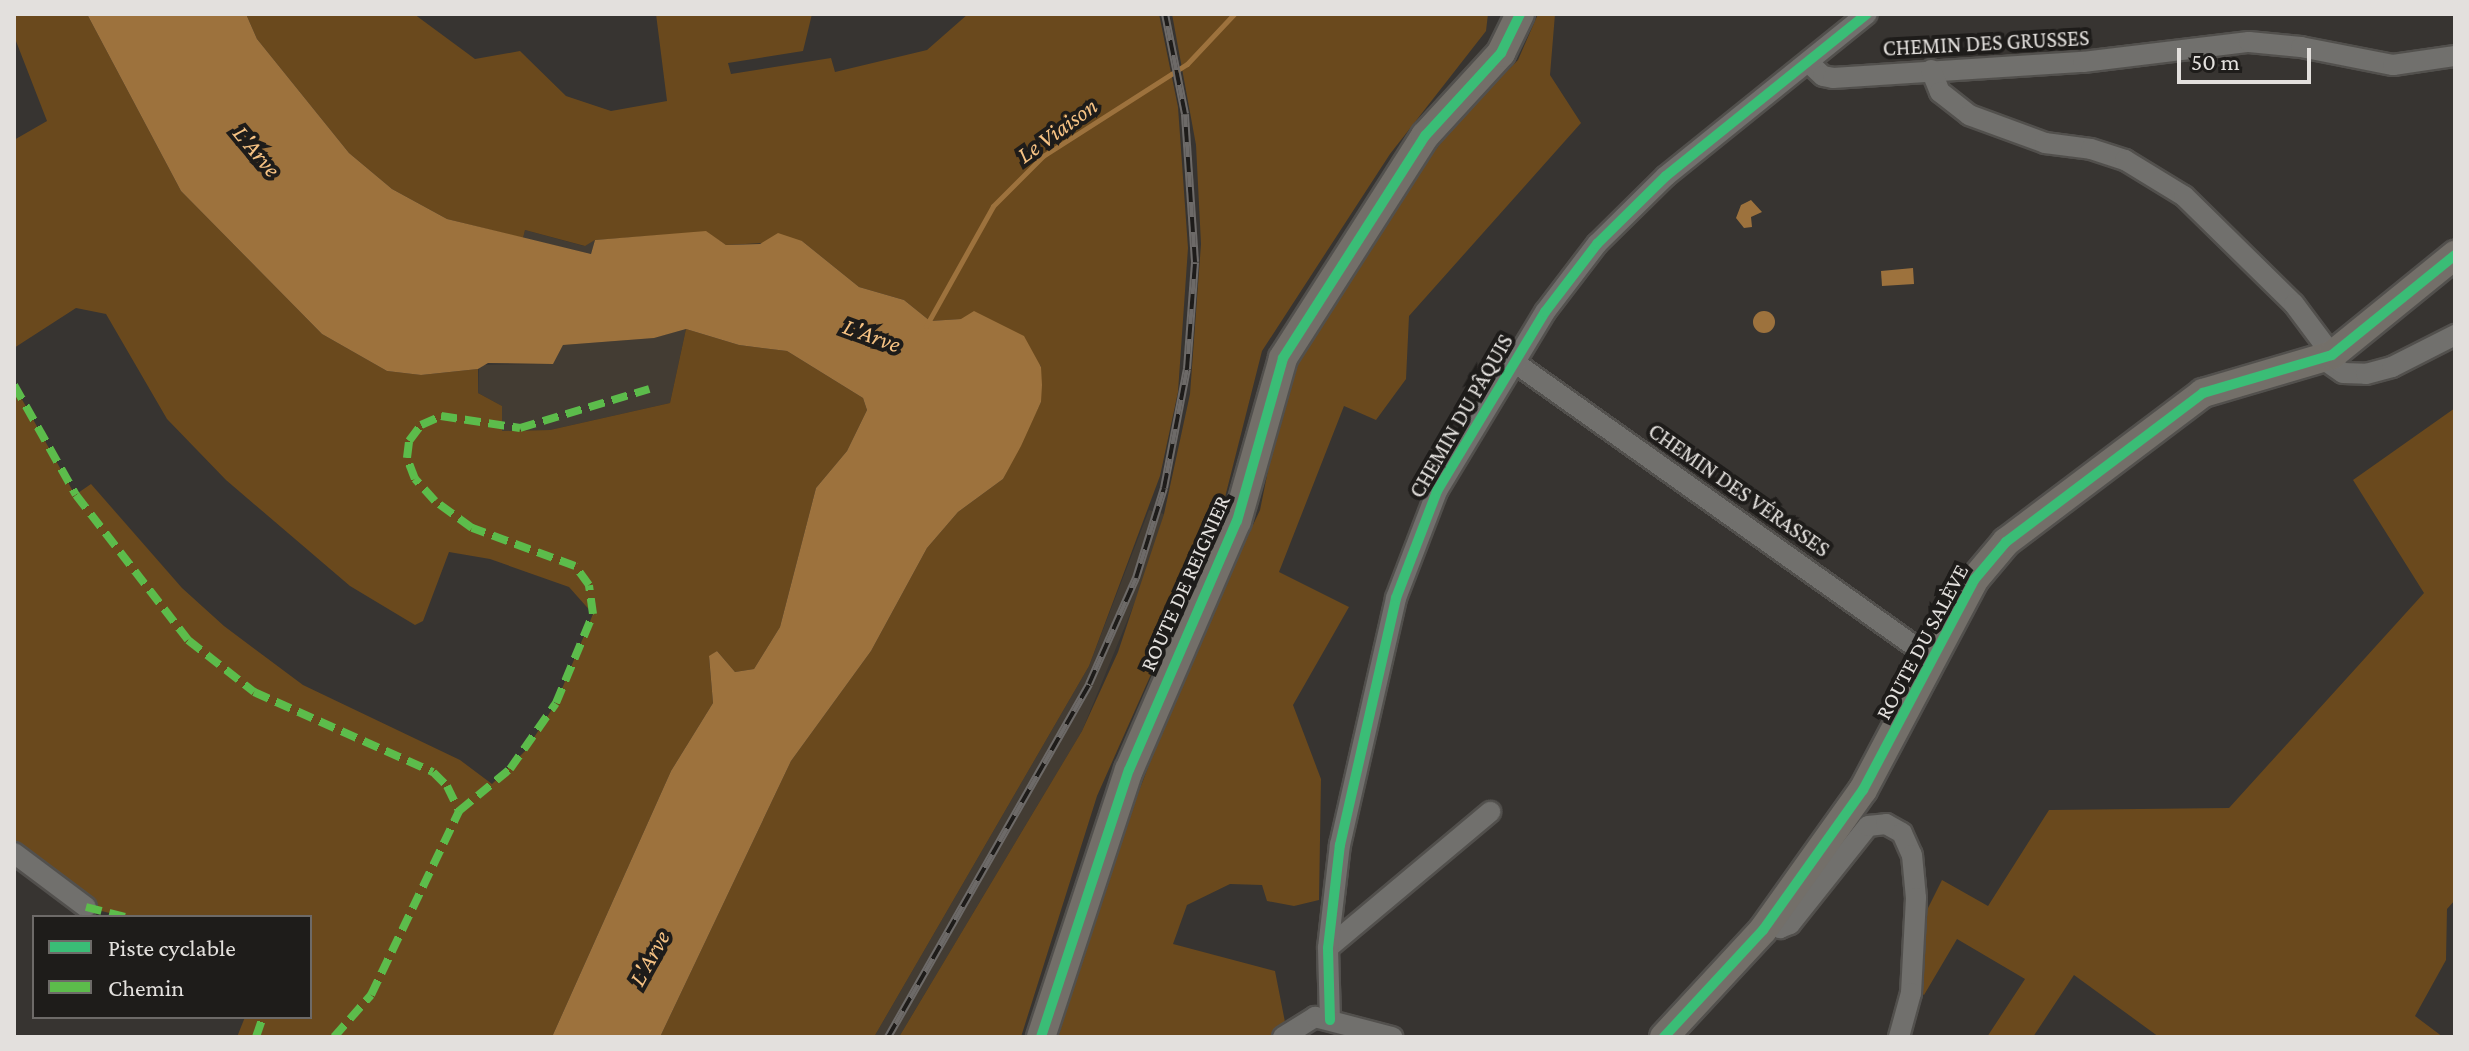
<!DOCTYPE html>
<meta charset="utf-8">
<style>
body{margin:0}
#map{position:relative;width:2469px;height:1051px;overflow:hidden;background:#373431;font-family:"Crimson Pro",serif}
div>[style]{position:absolute}
.built>*{inset:0;background:#433c33}
.green>*{inset:0;background:#6a491d}
.water>*{inset:0;background:#9d723d}
.round{border-radius:50%}
.stream>*{height:5px;margin:-2.5px;padding:0 2.5px;transform-origin:2.5px;border-radius:2.5px;background:#9d723d}
.roads{filter:drop-shadow(2px 0 #52504d) drop-shadow(-2px 0 #52504d) drop-shadow(0 2px #52504d) drop-shadow(0 -2px #52504d)}
.minor>*{height:20px;margin:-10px;padding:0 10px;transform-origin:10px;border-radius:10px;background:#71706d}
.secondary>*{height:28px;margin:-14px;padding:0 14px;transform-origin:14px;border-radius:14px;background:#736f69}
.rail>*{height:8px;margin-top:-4px;transform-origin:0;background:repeating-linear-gradient(90deg,#1e1c1a 0 15px,#6d6a68 0 30px);box-sizing:border-box;border-block:2px solid #6d6a68}
.quiet>*{height:8px;margin-top:-4px;transform-origin:0;background:repeating-linear-gradient(90deg,#5cbc4b 0 16px,transparent 0 24px)}
.cycleway>*{height:10px;margin:-5px;padding:0 5px;transform-origin:5px;border-radius:5px;background:#3abd76}
span{translate:-50% -50%;white-space:nowrap;text-align:center;line-height:1.15;-webkit-text-stroke:8px #1e1c1a;paint-order:stroke}
.street-label{font-size:22px;color:#e3e0dd}
.water-label{font-size:24px;color:#f7c384;font-style:italic}
.frame{position:absolute;inset:0;border:16px solid #e3e0dd;pointer-events:none}
.legend{position:absolute;left:32px;top:915px;width:280px;height:104px;box-sizing:border-box;background:#1e1c1a;border:2px solid #6d6a68;margin:0;padding:10px 14px;list-style:none;font-size:24px;color:#e3e0dd}
.legend li{display:flex;align-items:center;gap:16px;height:40px}
.legend b{width:40px;border:2px solid #6d6a68}
.scale{position:absolute;left:2177px;top:48px;width:134px;height:36px;box-sizing:border-box;border:4px solid #e3e0dd;border-top:0;padding-left:10px;font-size:24px;line-height:28px;white-space:nowrap;color:#e3e0dd;-webkit-text-stroke:6px #1e1c1a;paint-order:stroke}
</style>
<div id="map">
<div class="built">
<i style="clip-path:polygon(525px 230px,584px 246px,595px 240px,591px 254px,523px 238px)"></i>
<i style="clip-path:polygon(686px 329px,670px 403px,550px 430px,502px 431px,502px 406px,478px 393px,479px 365px,552px 364px,563px 345px,653px 338px)"></i>
<i style="clip-path:polygon(1149px 510px,1164px 514px,1146px 575px,1082px 731px,899px 1037px,874px 1037px,1089px 666px)"></i>
</div>
<div class="green">
<i style="clip-path:polygon(14px 14px,87px 14px,181px 191px,322px 334px,387px 371px,421px 375px,478px 369px,478px 393px,502px 406px,502px 431px,550px 430px,670px 403px,686px 329px,739px 345px,787px 351px,863px 398px,867px 410px,847px 451px,816px 488px,780px 627px,754px 669px,735px 672px,717px 651px,709px 657px,713px 703px,671px 771px,552px 1037px,237px 1037px,245px 1017px,310px 1017px,310px 917px,125px 917px,86px 907px,14px 840px,14px 385px,75px 495px,91px 484px,182px 588px,224px 626px,303px 685px,460px 760px,492px 784px,526px 750px,556px 703px,593px 614px,569px 587px,490px 559px,449px 552px,423px 621px,415px 625px,350px 586px,226px 480px,167px 419px,106px 314px,76px 308px,14px 348px,14px 140px,47px 121px,14px 36px)"></i>
<i style="clip-path:polygon(246px 14px,414px 14px,475px 59px,520px 51px,566px 96px,611px 111px,667px 101px,656px 14px,812px 14px,803px 51px,728px 63px,731px 74px,831px 58px,835px 72px,927px 50px,968px 14px,1159px 14px,1178px 107px,1188px 248px,1178px 392px,1160px 476px,1089px 666px,874px 1037px,660px 1037px,791px 761px,871px 651px,927px 548px,958px 512px,1003px 479px,1041px 402px,1041px 366px,961px 319px,930px 321px,904px 300px,859px 287px,802px 241px,726px 245px,706px 232px,595px 240px,585px 246px,525px 230px,523px 238px,447px 219px,392px 189px,349px 153px,257px 39px)"></i>
<i style="clip-path:polygon(1172px 14px,1488px 14px,1486px 31px,1390px 154px,1262px 351px,1219px 521px,1097px 796px,1021px 1037px,899px 1037px,1082px 731px,1118px 652px,1164px 514px,1190px 394px,1201px 244px,1196px 145px)"></i>
<i style="clip-path:polygon(1538px 14px,1555px 14px,1550px 75px,1581px 123px,1409px 316px,1406px 379px,1376px 420px,1344px 406px,1279px 572px,1349px 607px,1293px 705px,1321px 779px,1319px 900px,1294px 906px,1267px 901px,1262px 885px,1230px 884px,1187px 905px,1173px 944px,1275px 971px,1285px 1022px,1270px 1037px,1058px 1037px,1116px 851px,1186px 668px,1260px 510px,1281px 406px,1295px 367px,1424px 165px,1459px 119px,1518px 60px)"></i>
<i style="clip-path:polygon(2455px 408px,2455px 900px,2447px 909px,2446px 960px,2415px 1016px,2443px 1037px,2159px 1037px,2074px 975px,2033px 1037px,1987px 1037px,2025px 979px,1957px 939px,1924px 995px,1917px 991px,1927px 910px,1942px 880px,1988px 906px,2049px 810px,2229px 808px,2424px 593px,2353px 480px)"></i>
</div>
<div class="water">
<i style="clip-path:polygon(87px 14px,246px 14px,257px 39px,349px 153px,392px 189px,447px 219px,591px 254px,595px 240px,706px 231px,726px 245px,760px 244px,778px 233px,802px 241px,859px 287px,904px 300px,930px 321px,961px 319px,974px 311px,1024px 336px,1041px 367px,1042px 385px,1041px 402px,1021px 446px,1003px 479px,958px 512px,927px 548px,871px 651px,791px 761px,660px 1037px,552px 1037px,671px 771px,713px 703px,709px 656px,717px 651px,735px 672px,754px 669px,780px 627px,816px 488px,847px 451px,867px 410px,863px 398px,787px 351px,739px 345px,686px 329px,654px 338px,563px 345px,553px 364px,488px 363px,478px 369px,421px 375px,387px 371px,322px 334px,181px 191px)"></i>
<i style="clip-path:polygon(1751px 200px,1762px 212px,1751px 217px,1752px 227px,1744px 228px,1736px 218px,1741px 205px)"></i>
<i style="clip-path:polygon(1913px 268px,1914px 284px,1882px 286px,1881px 271px)"></i>
<i class="round" style="left:1753px;top:311px;width:22px;height:22px"></i>
</div>
<div class="stream">
<i style="left:926px;top:326px;width:137px;rotate:-60.8deg"></i>
<i style="left:993px;top:206px;width:71px;rotate:-45deg"></i>
<i style="left:1043px;top:156px;width:171px;rotate:-32.6deg"></i>
<i style="left:1187px;top:64px;width:69px;rotate:-46.8deg"></i>
</div>
<div class="roads">
<div class="minor">
<i style="left:1809px;top:63px;width:19px;rotate:43deg"></i>
<i style="left:1823px;top:76px;width:10px;rotate:11deg"></i>
<i style="left:1833px;top:78px;width:251px;rotate:-3.7deg"></i>
<i style="left:2083px;top:62px;width:167px;rotate:-6.9deg"></i>
<i style="left:2249px;top:42px;width:52px;rotate:5.5deg"></i>
<i style="left:2301px;top:47px;width:94px;rotate:11.1deg"></i>
<i style="left:2393px;top:65px;width:63px;rotate:-8.3deg"></i>
<i style="left:1931px;top:70px;width:24px;rotate:68deg"></i>
<i style="left:1940px;top:92px;width:37px;rotate:38deg"></i>
<i style="left:1969px;top:115px;width:81px;rotate:20.2deg"></i>
<i style="left:2045px;top:143px;width:46px;rotate:7.4deg"></i>
<i style="left:2091px;top:149px;width:36px;rotate:18deg"></i>
<i style="left:2125px;top:160px;width:69px;rotate:31.4deg"></i>
<i style="left:2184px;top:196px;width:154px;rotate:44.5deg"></i>
<i style="left:2294px;top:304px;width:64px;rotate:53.3deg"></i>
<i style="left:2323px;top:359px;width:24px;rotate:35deg"></i>
<i style="left:2343px;top:373px;width:23px;rotate:2deg"></i>
<i style="left:2366px;top:374px;width:27px;rotate:-15deg"></i>
<i style="left:2392px;top:367px;width:71px;rotate:-26.9deg"></i>
<i style="left:1514px;top:362px;width:515px;rotate:35.36deg"></i>
<i style="left:14px;top:853px;width:90px;rotate:36.9deg"></i>
<i style="left:1770px;top:922px;width:12px;rotate:31deg"></i>
<i style="left:1780px;top:928px;width:11px;rotate:-22deg"></i>
<i style="left:1790px;top:924px;width:125px;rotate:-51.5deg"></i>
<i style="left:1868px;top:826px;width:18px;rotate:-6deg"></i>
<i style="left:1886px;top:824px;width:18px;rotate:29deg"></i>
<i style="left:1902px;top:833px;width:24px;rotate:66deg"></i>
<i style="left:1912px;top:855px;width:43px;rotate:84.7deg"></i>
<i style="left:1916px;top:898px;width:95px;rotate:93deg"></i>
<i style="left:1911px;top:993px;width:46px;rotate:105.3deg"></i>
<i style="left:1328px;top:948px;width:212px;rotate:-40deg"></i>
<i style="left:1330px;top:1020px;width:72px;rotate:-91.6deg"></i>
<i style="left:1328px;top:948px;width:104px;rotate:-83.4deg"></i>
<i style="left:1340px;top:845px;width:253px;rotate:-77.2deg"></i>
<i style="left:1396px;top:598px;width:115px;rotate:-69deg"></i>
<i style="left:1437px;top:491px;width:209px;rotate:-58.9deg"></i>
<i style="left:1545px;top:312px;width:86px;rotate:-52.6deg"></i>
<i style="left:1597px;top:244px;width:97px;rotate:-44.6deg"></i>
<i style="left:1666px;top:176px;width:258px;rotate:-38.9deg"></i>
<i style="left:1283px;top:1037px;width:38px;rotate:-32deg"></i>
<i style="left:1315px;top:1017px;width:80px;rotate:14.6deg"></i>
</div>
<div class="secondary">
<i style="left:1041px;top:1037px;width:281px;rotate:-71.8deg"></i>
<i style="left:1129px;top:770px;width:271px;rotate:-66.6deg"></i>
<i style="left:1237px;top:521px;width:169px;rotate:-74.2deg"></i>
<i style="left:1283px;top:358px;width:264px;rotate:-57.4deg"></i>
<i style="left:1425px;top:136px;width:113px;rotate:-47.5deg"></i>
<i style="left:1501px;top:53px;width:43px;rotate:-64deg"></i>
<i style="left:1664px;top:1037px;width:146px;rotate:-47.2deg"></i>
<i style="left:1763px;top:930px;width:172px;rotate:-54.5deg"></i>
<i style="left:1863px;top:790px;width:238px;rotate:-62.1deg"></i>
<i style="left:1974px;top:580px;width:50px;rotate:-49.9deg"></i>
<i style="left:2006px;top:542px;width:247px;rotate:-37.1deg"></i>
<i style="left:2203px;top:393px;width:134px;rotate:-16.4deg"></i>
<i style="left:2332px;top:355px;width:159px;rotate:-39.1deg"></i>
</div>
</div>
<div class="rail">
<i style="left:888px;top:1037px;width:406px;rotate:-60.3deg"></i>
<i style="left:1089px;top:684px;width:116px;rotate:-66.1deg"></i>
<i style="left:1136px;top:578px;width:94px;rotate:-72.7deg"></i>
<i style="left:1164px;top:488px;width:121px;rotate:-79.1deg"></i>
<i style="left:1187px;top:369px;width:107px;rotate:-85.7deg"></i>
<i style="left:1195px;top:262px;width:148px;rotate:-93.9deg"></i>
<i style="left:1185px;top:114px;width:102px;rotate:-101.3deg"></i>
</div>
<div class="quiet">
<i style="left:14px;top:385px;width:126px;rotate:60.6deg"></i>
<i style="left:76px;top:495px;width:183px;rotate:52.3deg"></i>
<i style="left:188px;top:640px;width:84px;rotate:38.2deg"></i>
<i style="left:254px;top:692px;width:196px;rotate:24.1deg"></i>
<i style="left:433px;top:772px;width:20px;rotate:45deg"></i>
<i style="left:447px;top:786px;width:28px;rotate:64deg"></i>
<i style="left:86px;top:907px;width:40px;rotate:14.4deg"></i>
<i style="left:256px;top:1037px;width:21px;rotate:-71deg"></i>
<i style="left:334px;top:1037px;width:56px;rotate:-48.6deg"></i>
<i style="left:371px;top:995px;width:204px;rotate:-64.4deg"></i>
<i style="left:459px;top:811px;width:66px;rotate:-39.5deg"></i>
<i style="left:510px;top:769px;width:80px;rotate:-55.1deg"></i>
<i style="left:556px;top:703px;width:96px;rotate:-67.4deg"></i>
<i style="left:593px;top:614px;width:29px;rotate:-98deg"></i>
<i style="left:589px;top:585px;width:24px;rotate:-126deg"></i>
<i style="left:575px;top:566px;width:110px;rotate:-159.7deg"></i>
<i style="left:472px;top:528px;width:46px;rotate:-143.9deg"></i>
<i style="left:435px;top:501px;width:30px;rotate:-132deg"></i>
<i style="left:415px;top:479px;width:22px;rotate:-111deg"></i>
<i style="left:407px;top:458px;width:17px;rotate:-83deg"></i>
<i style="left:409px;top:441px;width:20px;rotate:-53deg"></i>
<i style="left:421px;top:425px;width:22px;rotate:-24deg"></i>
<i style="left:441px;top:416px;width:80px;rotate:8.6deg"></i>
<i style="left:520px;top:428px;width:135px;rotate:-16.8deg"></i>
</div>
<div class="cycleway">
<i style="left:1330px;top:1020px;width:72px;rotate:-91.6deg"></i>
<i style="left:1328px;top:948px;width:104px;rotate:-83.4deg"></i>
<i style="left:1340px;top:845px;width:253px;rotate:-77.2deg"></i>
<i style="left:1396px;top:598px;width:115px;rotate:-69deg"></i>
<i style="left:1437px;top:491px;width:209px;rotate:-58.9deg"></i>
<i style="left:1545px;top:312px;width:86px;rotate:-52.6deg"></i>
<i style="left:1597px;top:244px;width:97px;rotate:-44.6deg"></i>
<i style="left:1666px;top:176px;width:258px;rotate:-38.9deg"></i>
<i style="left:1041px;top:1037px;width:281px;rotate:-71.8deg"></i>
<i style="left:1129px;top:770px;width:271px;rotate:-66.6deg"></i>
<i style="left:1237px;top:521px;width:169px;rotate:-74.2deg"></i>
<i style="left:1283px;top:358px;width:264px;rotate:-57.4deg"></i>
<i style="left:1425px;top:136px;width:113px;rotate:-47.5deg"></i>
<i style="left:1501px;top:53px;width:43px;rotate:-64deg"></i>
<i style="left:1664px;top:1037px;width:146px;rotate:-47.2deg"></i>
<i style="left:1763px;top:930px;width:172px;rotate:-54.5deg"></i>
<i style="left:1863px;top:790px;width:238px;rotate:-62.1deg"></i>
<i style="left:1974px;top:580px;width:50px;rotate:-49.9deg"></i>
<i style="left:2006px;top:542px;width:247px;rotate:-37.1deg"></i>
<i style="left:2203px;top:393px;width:134px;rotate:-16.4deg"></i>
<i style="left:2332px;top:355px;width:159px;rotate:-39.1deg"></i>
</div>
<div class="street-label">
<span style="left:1986px;top:43px;rotate:-3deg">CHEMIN DES GRUSSES</span>
<span style="left:1461px;top:416px;rotate:-60deg">CHEMIN DU PÂQUIS</span>
<span style="left:1739px;top:490px;rotate:35deg">CHEMIN DES VÉRASSES</span>
<span style="left:1185px;top:583px;rotate:-66deg">ROUTE DE REIGNIER</span>
<span style="left:1922px;top:642px;rotate:-62deg">ROUTE DU SALÈVE</span>
</div>
<div class="water-label">
<span style="left:1057px;top:130px;rotate:-36deg">Le Viaison</span>
<span style="left:257px;top:151px;rotate:50deg">L'Arve</span>
<span style="left:872px;top:335px;rotate:20deg">L'Arve</span>
<span style="left:649px;top:958px;rotate:-61deg">L'Arve</span>
</div>
<div class="frame"></div>
<ul class="legend">
<li><b style="height:10px;background:#3abd76"></b>Piste cyclable</li>
<li><b style="height:10px;background:#5cbc4b"></b>Chemin</li>
</ul>
<div class="scale">50 m</div>
</div>
